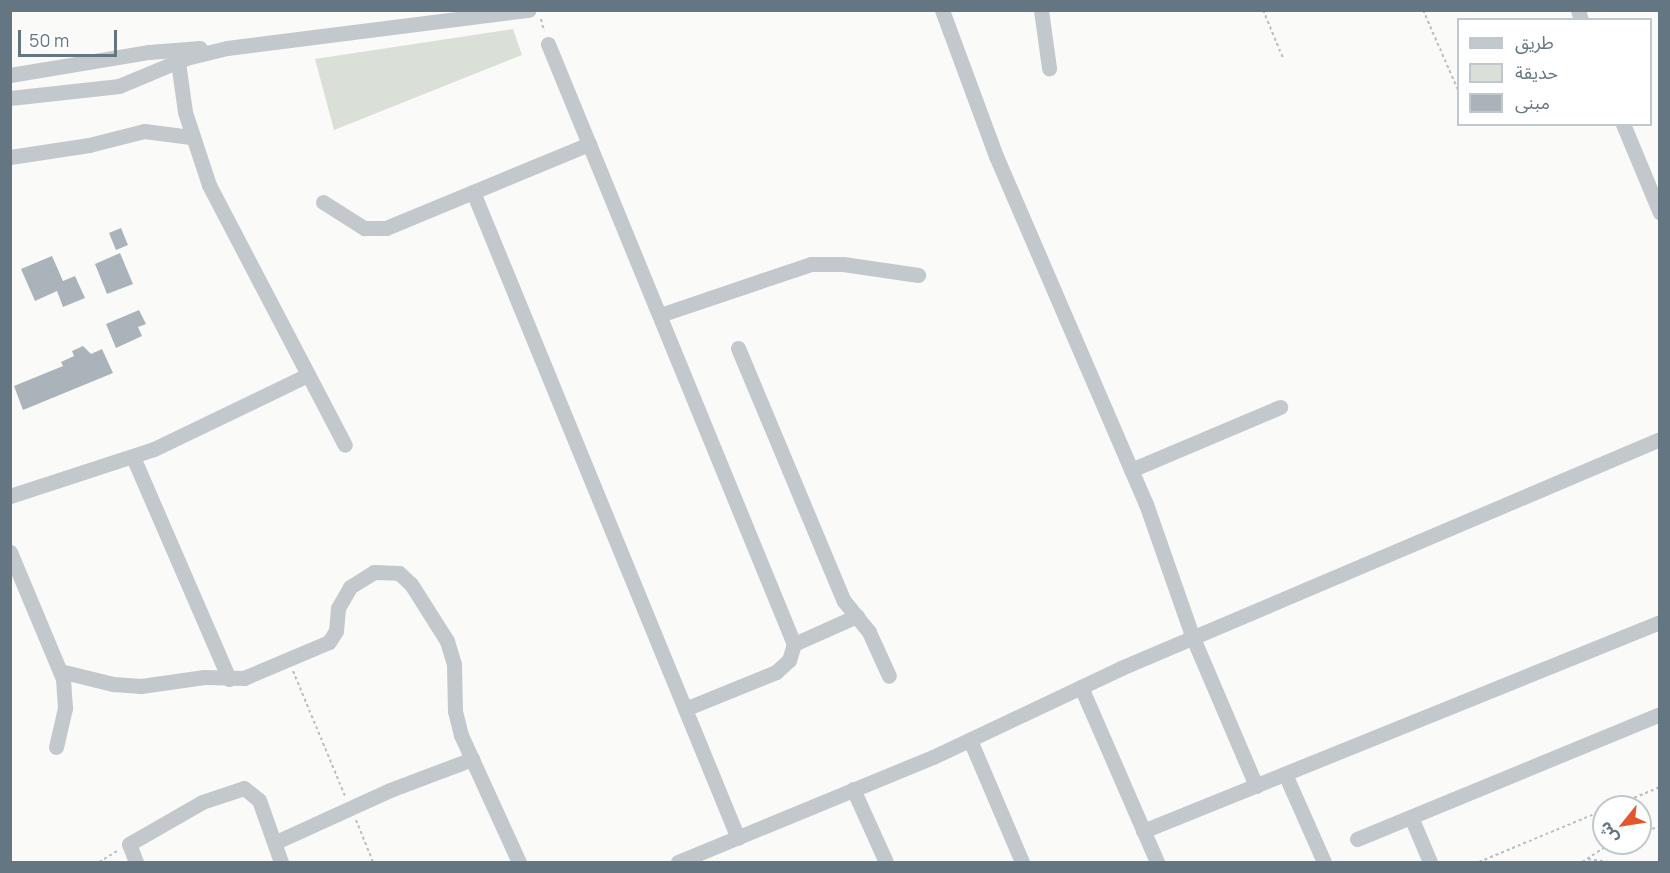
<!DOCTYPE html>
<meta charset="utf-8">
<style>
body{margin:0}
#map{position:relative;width:1670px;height:873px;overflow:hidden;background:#fafaf8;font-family:Manrope,"Noto Sans Arabic",sans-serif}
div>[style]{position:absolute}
.green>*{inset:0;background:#dadfd7}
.building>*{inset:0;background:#aab3b9}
.path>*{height:2px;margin-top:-1px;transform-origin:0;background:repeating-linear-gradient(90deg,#bbbfc2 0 3px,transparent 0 6px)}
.minor>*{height:15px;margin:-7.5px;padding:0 7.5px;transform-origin:7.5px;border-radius:7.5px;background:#c3c8cc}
span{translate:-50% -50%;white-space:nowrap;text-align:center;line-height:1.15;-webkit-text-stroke:6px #fff;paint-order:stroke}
.frame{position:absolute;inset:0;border:12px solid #657683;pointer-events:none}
.legend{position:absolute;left:1457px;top:18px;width:195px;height:108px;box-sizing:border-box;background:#fff;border:2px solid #c1c8cd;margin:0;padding:8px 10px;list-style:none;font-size:18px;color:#657683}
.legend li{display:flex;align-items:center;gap:12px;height:30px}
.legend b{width:30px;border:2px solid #c1c8cd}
.north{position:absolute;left:1592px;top:795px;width:60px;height:60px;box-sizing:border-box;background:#fff;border:2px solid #c1c8cd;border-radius:50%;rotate:240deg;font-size:16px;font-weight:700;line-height:24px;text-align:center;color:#657683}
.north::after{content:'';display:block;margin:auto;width:21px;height:27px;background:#e4572e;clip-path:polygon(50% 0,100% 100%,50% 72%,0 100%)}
.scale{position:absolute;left:18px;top:30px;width:99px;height:27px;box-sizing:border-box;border:3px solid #657683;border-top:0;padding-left:8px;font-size:18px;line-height:21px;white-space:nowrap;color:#657683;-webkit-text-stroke:4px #fff;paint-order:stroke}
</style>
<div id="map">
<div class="green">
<i style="clip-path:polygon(513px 29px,522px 55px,334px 130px,315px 59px)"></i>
</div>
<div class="building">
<i style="clip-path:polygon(121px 228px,128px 245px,116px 250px,109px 233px)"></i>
<i style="clip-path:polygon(120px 253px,133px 284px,107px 294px,95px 264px)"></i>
<i style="clip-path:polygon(52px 256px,63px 281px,75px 276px,85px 298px,63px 307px,57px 291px,35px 301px,21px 269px)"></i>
<i style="clip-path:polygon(139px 310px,146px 324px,138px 327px,142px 336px,116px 348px,106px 324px)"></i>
<i style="clip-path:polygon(83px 346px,91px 354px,102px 349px,113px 373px,23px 410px,14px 386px,63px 366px,61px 362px,74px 356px,72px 351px)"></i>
</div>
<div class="path">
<i style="left:1263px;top:10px;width:52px;rotate:67.4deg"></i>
<i style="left:1423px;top:10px;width:87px;rotate:66.4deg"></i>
<i style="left:541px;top:19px;width:12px;rotate:76deg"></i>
<i style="left:293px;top:671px;width:135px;rotate:67.4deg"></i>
<i style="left:1612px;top:807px;width:52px;rotate:-22.6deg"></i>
<i style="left:356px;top:820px;width:45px;rotate:68deg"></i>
<i style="left:1640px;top:831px;width:20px;rotate:-11deg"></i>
<i style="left:1588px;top:859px;width:21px;rotate:8deg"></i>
<i style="left:99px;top:862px;width:21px;rotate:-31deg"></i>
<i style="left:1479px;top:862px;width:135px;rotate:-22.6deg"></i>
<i style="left:1582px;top:862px;width:35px;rotate:-33deg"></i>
</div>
<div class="minor">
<i style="left:942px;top:10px;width:156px;rotate:69.7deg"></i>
<i style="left:996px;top:156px;width:379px;rotate:66.7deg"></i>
<i style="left:1146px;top:504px;width:142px;rotate:70.7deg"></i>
<i style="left:1193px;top:638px;width:161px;rotate:66.9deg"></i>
<i style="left:1041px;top:10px;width:59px;rotate:82.1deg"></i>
<i style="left:1578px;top:10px;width:10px;rotate:73deg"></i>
<i style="left:548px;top:44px;width:648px;rotate:67.71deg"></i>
<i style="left:794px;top:644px;width:17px;rotate:107deg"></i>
<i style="left:789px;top:660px;width:18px;rotate:137deg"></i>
<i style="left:776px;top:672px;width:98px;rotate:157.9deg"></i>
<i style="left:178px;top:62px;width:50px;rotate:82deg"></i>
<i style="left:185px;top:112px;width:77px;rotate:71.8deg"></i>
<i style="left:209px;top:185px;width:293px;rotate:62.4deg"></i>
<i style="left:10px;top:75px;width:141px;rotate:-9.4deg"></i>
<i style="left:149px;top:52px;width:51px;rotate:-4.5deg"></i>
<i style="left:10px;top:98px;width:110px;rotate:-6.3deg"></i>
<i style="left:119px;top:86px;width:73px;rotate:-22.7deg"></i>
<i style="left:186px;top:58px;width:42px;rotate:-13.7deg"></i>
<i style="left:227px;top:48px;width:304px;rotate:-7.2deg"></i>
<i style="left:1623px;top:124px;width:96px;rotate:67.4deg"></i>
<i style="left:10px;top:157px;width:80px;rotate:-8.6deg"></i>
<i style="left:89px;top:145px;width:57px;rotate:-14.3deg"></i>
<i style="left:144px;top:131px;width:47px;rotate:7.3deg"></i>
<i style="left:473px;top:192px;width:698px;rotate:67.7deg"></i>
<i style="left:323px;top:202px;width:49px;rotate:32.4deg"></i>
<i style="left:364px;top:228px;width:22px"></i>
<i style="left:386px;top:228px;width:220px;rotate:-22.5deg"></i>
<i style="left:660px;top:315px;width:159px;rotate:-18.7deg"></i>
<i style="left:811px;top:264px;width:32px"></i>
<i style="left:843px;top:264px;width:76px;rotate:8.3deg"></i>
<i style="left:738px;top:348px;width:274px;rotate:67.3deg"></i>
<i style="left:844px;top:601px;width:40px;rotate:51deg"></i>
<i style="left:869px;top:632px;width:48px;rotate:65.6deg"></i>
<i style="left:133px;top:457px;width:242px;rotate:66.6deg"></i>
<i style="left:1131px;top:470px;width:162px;rotate:-22.9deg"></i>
<i style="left:10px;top:496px;width:151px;rotate:-18.1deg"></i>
<i style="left:154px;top:449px;width:171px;rotate:-25.7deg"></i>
<i style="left:10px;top:552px;width:138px;rotate:67.3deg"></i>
<i style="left:63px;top:679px;width:29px;rotate:86deg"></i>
<i style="left:65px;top:708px;width:40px;rotate:103deg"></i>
<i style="left:794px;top:644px;width:69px;rotate:-24deg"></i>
<i style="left:60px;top:671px;width:55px;rotate:13.8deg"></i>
<i style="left:113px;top:684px;width:28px;rotate:4deg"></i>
<i style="left:141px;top:686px;width:64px;rotate:-8.1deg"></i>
<i style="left:204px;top:677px;width:40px;rotate:1.4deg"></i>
<i style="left:244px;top:678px;width:92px;rotate:-23deg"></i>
<i style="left:329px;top:642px;width:13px;rotate:-58deg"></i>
<i style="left:336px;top:631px;width:23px;rotate:-85deg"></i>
<i style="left:338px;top:608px;width:24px;rotate:-60deg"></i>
<i style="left:350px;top:587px;width:28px;rotate:-32deg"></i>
<i style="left:374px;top:572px;width:25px;rotate:2deg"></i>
<i style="left:399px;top:573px;width:16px;rotate:43deg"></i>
<i style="left:411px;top:584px;width:67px;rotate:57.7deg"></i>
<i style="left:447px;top:641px;width:24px;rotate:73deg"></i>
<i style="left:454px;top:664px;width:47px;rotate:88.8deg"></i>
<i style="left:455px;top:711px;width:25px;rotate:76deg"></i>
<i style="left:461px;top:735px;width:140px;rotate:65.5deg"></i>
<i style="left:1081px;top:687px;width:191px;rotate:66.5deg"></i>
<i style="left:970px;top:740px;width:133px;rotate:66.9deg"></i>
<i style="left:1285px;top:774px;width:96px;rotate:66.1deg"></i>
<i style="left:853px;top:789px;width:80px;rotate:65.7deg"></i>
<i style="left:1411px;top:817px;width:49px;rotate:67.1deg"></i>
<i style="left:1143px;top:831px;width:558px;rotate:-22.01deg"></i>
<i style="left:1357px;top:839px;width:328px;rotate:-22.4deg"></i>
<i style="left:276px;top:842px;width:125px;rotate:-24.5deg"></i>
<i style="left:390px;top:790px;width:88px;rotate:-20.7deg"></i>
<i style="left:136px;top:862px;width:19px;rotate:-111deg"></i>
<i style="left:129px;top:844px;width:84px;rotate:-29.9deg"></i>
<i style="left:202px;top:802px;width:44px;rotate:-18.4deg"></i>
<i style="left:244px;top:788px;width:19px;rotate:39deg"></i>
<i style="left:259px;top:800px;width:66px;rotate:70.5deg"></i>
<i style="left:678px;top:862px;width:276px;rotate:-22.4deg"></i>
<i style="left:933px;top:757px;width:208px;rotate:-25.3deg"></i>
<i style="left:1121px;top:668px;width:586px;rotate:-23.02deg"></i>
</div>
<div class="frame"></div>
<ul class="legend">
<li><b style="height:8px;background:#c3c8cc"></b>طريق</li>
<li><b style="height:16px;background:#dadfd7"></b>حديقة</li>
<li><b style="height:16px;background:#aab3b9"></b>مبنى</li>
</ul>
<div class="north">ش</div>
<div class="scale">50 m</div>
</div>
